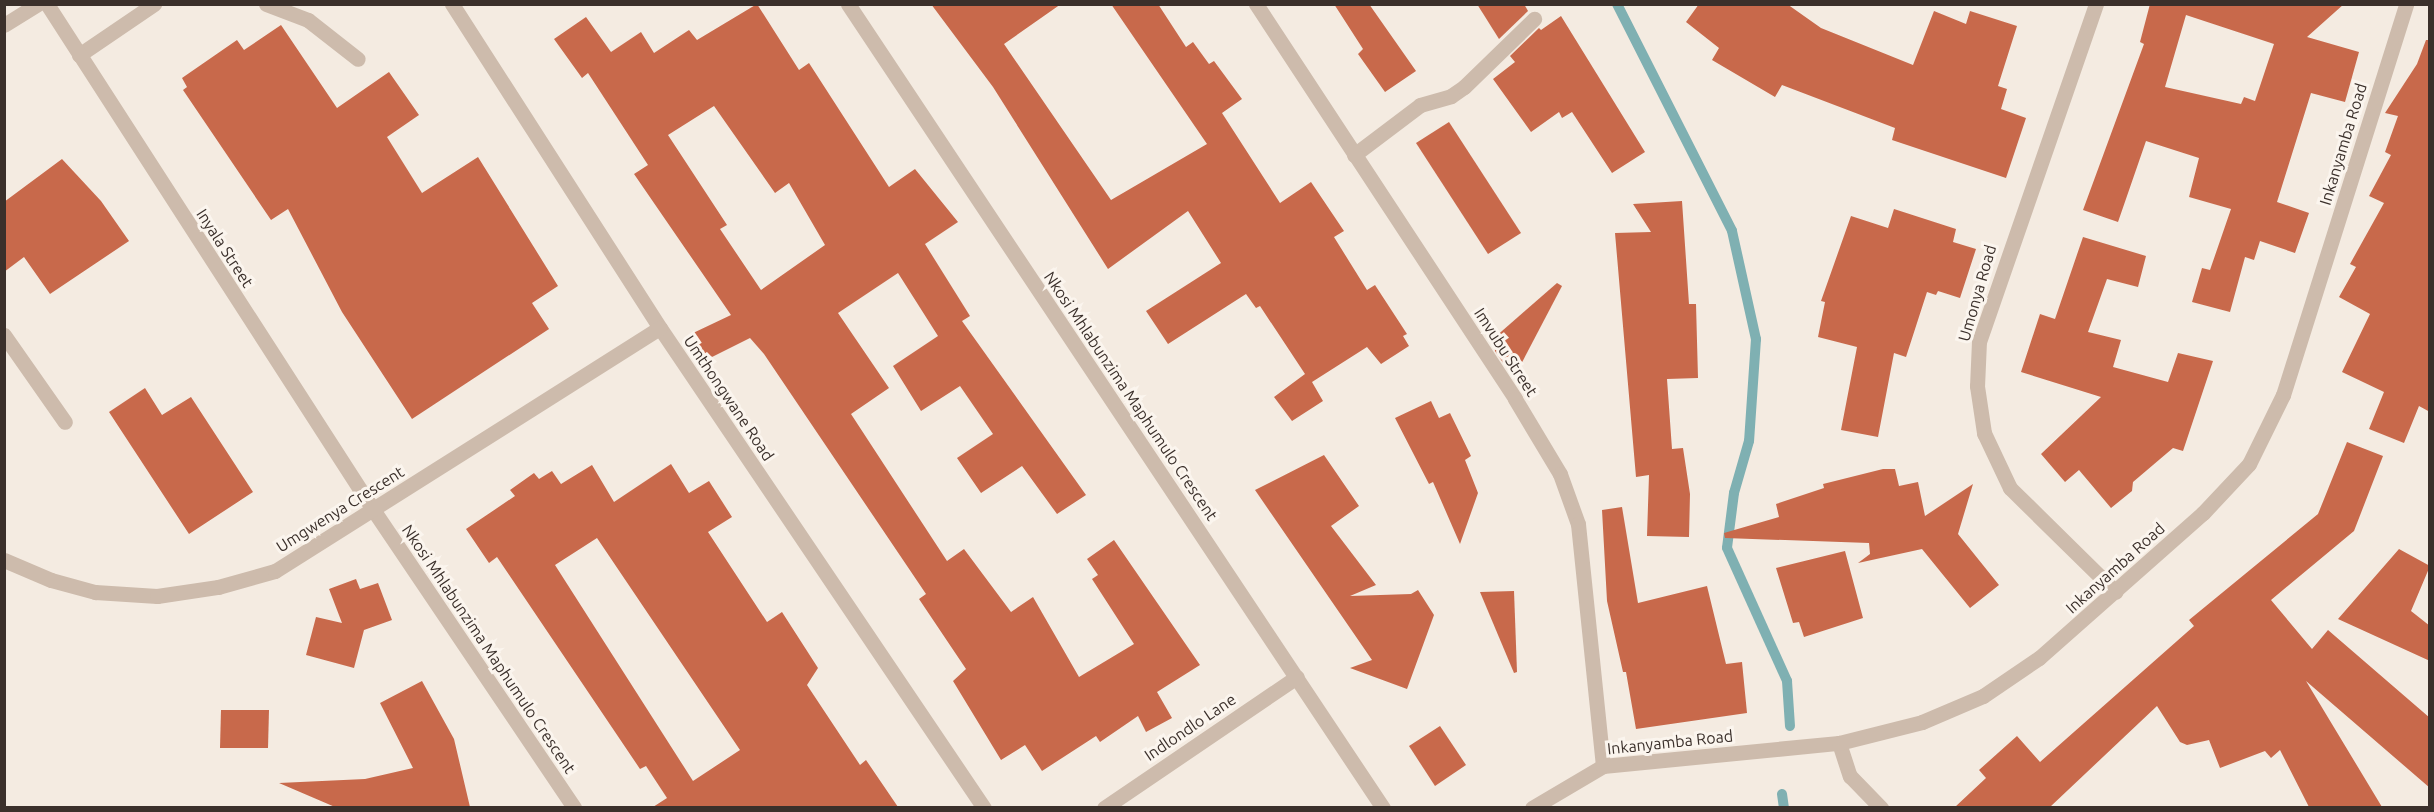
<!DOCTYPE html>
<style>
body{margin:0}
#map{position:relative;width:2434px;height:812px;overflow:hidden;background:#f4ebe1;font-family:Ubuntu,sans-serif}
div>[style]{position:absolute}
.stream>*{height:10px;margin:-5px;padding:0 5px;transform-origin:5px;border-radius:5px;background:#7fb0b2}
.building>*{inset:0;background:#c8694b}
.lane>*{height:15px;margin:-7.5px;padding:0 7.5px;transform-origin:7.5px;border-radius:7.5px;background:#cdbbac}
.street>*{height:15px;margin:-7.5px;padding:0 7.5px;transform-origin:7.5px;border-radius:7.5px;background:#cdbbac}
span{translate:-50% -50%;white-space:nowrap;text-align:center;line-height:1.15;-webkit-text-stroke:6px #fbf5ee;paint-order:stroke}
.street-label{font-size:16px;color:#3b302b}
.frame{position:absolute;inset:0;border:6px solid #3b302b;pointer-events:none}
</style>
<div id="map">
<div class="stream">
<i style="left:1617px;top:4px;width:254px;rotate:63.1deg"></i>
<i style="left:1732px;top:231px;width:111px;rotate:77.5deg"></i>
<i style="left:1756px;top:339px;width:102px;rotate:93.9deg"></i>
<i style="left:1749px;top:441px;width:54px;rotate:106.1deg"></i>
<i style="left:1734px;top:493px;width:55px;rotate:97.3deg"></i>
<i style="left:1727px;top:548px;width:146px;rotate:65.7deg"></i>
<i style="left:1787px;top:681px;width:45px;rotate:86.2deg"></i>
<i style="left:1782px;top:794px;width:14px;rotate:82deg"></i>
</div>
<div class="building">
<i style="clip-path:polygon(evenodd,757px 4px,799px 70px,809px 63px,889px 187px,915px 169px,958px 222px,925px 244px,970px 316px,962px 321px,1086px 495px,1057px 514px,1022px 466px,981px 493px,957px 458px,993px 434px,960px 386px,921px 411px,893px 366px,938px 336px,898px 273px,838px 313px,889px 388px,851px 414px,947px 561px,964px 549px,1011px 612px,1033px 597px,1079px 677px,1134px 644px,1092px 579px,1098px 575px,1087px 559px,1114px 540px,1200px 665px,1157px 692px,1172px 718px,1146px 732px,1138px 716px,1100px 742px,1096px 736px,1042px 771px,1025px 745px,1001px 760px,953px 681px,966px 669px,919px 599px,926px 594px,764px 354px,750px 338px,704px 361px,691px 334px,731px 315px,634px 174px,648px 165px,588px 73px,582px 78px,554px 39px,586px 17px,611px 52px,641px 32px,654px 53px,689px 30px,697px 40px,757px 4px,714px 106px,775px 193px,789px 183px,825px 245px,761px 290px,720px 229px,727px 225px,668px 135px,714px 106px)"></i>
<i style="clip-path:polygon(931px 4px,1061px 4px,1004px 44px,1111px 200px,1207px 144px,1111px 4px,1158px 4px,1186px 47px,1193px 42px,1209px 64px,1214px 61px,1242px 99px,1222px 113px,1280px 203px,1311px 182px,1344px 231px,1334px 237px,1367px 290px,1375px 285px,1407px 334px,1403px 336px,1409px 346px,1381px 364px,1367px 347px,1312px 382px,1323px 401px,1292px 421px,1274px 397px,1305px 374px,1260px 306px,1256px 308px,1246px 294px,1168px 344px,1146px 311px,1221px 263px,1188px 211px,1108px 269px,993px 87px)"></i>
<i style="clip-path:polygon(1334px 4px,1369px 4px,1416px 71px,1385px 92px,1358px 54px,1363px 49px)"></i>
<i style="clip-path:polygon(1477px 4px,1524px 4px,1528px 11px,1499px 39px)"></i>
<i style="clip-path:polygon(1699px 4px,1787px 4px,1821px 28px,1913px 65px,1934px 11px,1966px 24px,1970px 11px,2017px 26px,1998px 86px,2007px 89px,2001px 109px,2026px 118px,2006px 178px,1892px 140px,1895px 128px,1782px 85px,1775px 97px,1712px 60px,1719px 48px,1686px 22px)"></i>
<i style="clip-path:polygon(evenodd,2150px 4px,2344px 4px,2307px 37px,2359px 52px,2345px 102px,2311px 93px,2277px 202px,2309px 213px,2295px 253px,2260px 241px,2254px 260px,2245px 257px,2230px 312px,2192px 302px,2202px 268px,2210px 270px,2231px 209px,2189px 197px,2199px 158px,2146px 141px,2118px 222px,2083px 210px,2144px 44px,2140px 42px,2150px 4px,2186px 15px,2274px 44px,2255px 101px,2244px 97px,2241px 104px,2165px 87px,2186px 15px)"></i>
<i style="clip-path:polygon(1561px 16px,1645px 152px,1612px 173px,1572px 112px,1562px 118px,1559px 112px,1531px 132px,1493px 79px,1515px 62px,1510px 56px,1539px 28px,1541px 30px)"></i>
<i style="clip-path:polygon(281px 25px,337px 108px,389px 72px,419px 115px,387px 137px,422px 193px,478px 157px,558px 286px,532px 303px,549px 329px,412px 419px,342px 312px,288px 209px,271px 220px,183px 90px,187px 87px,182px 78px,237px 40px,244px 50px)"></i>
<i style="clip-path:polygon(2426px 40px,2430px 40px,2430px 412px,2419px 406px,2404px 443px,2369px 429px,2384px 392px,2342px 372px,2370px 314px,2339px 297px,2356px 267px,2350px 264px,2384px 203px,2369px 196px,2391px 155px,2385px 152px,2398px 116px,2385px 113px,2417px 64px)"></i>
<i style="clip-path:polygon(1449px 122px,1521px 233px,1488px 254px,1416px 143px)"></i>
<i style="clip-path:polygon(62px 159px,101px 201px,129px 241px,50px 294px,24px 257px,4px 272px,4px 202px)"></i>
<i style="clip-path:polygon(1682px 201px,1689px 304px,1696px 304px,1698px 378px,1667px 379px,1672px 449px,1683px 448px,1690px 494px,1689px 537px,1647px 536px,1649px 475px,1636px 477px,1615px 233px,1651px 232px,1633px 204px)"></i>
<i style="clip-path:polygon(1894px 209px,1956px 229px,1953px 242px,1976px 249px,1960px 298px,1938px 291px,1936px 295px,1927px 292px,1906px 357px,1894px 353px,1878px 437px,1841px 430px,1857px 347px,1818px 337px,1825px 302px,1821px 301px,1851px 216px,1888px 228px)"></i>
<i style="clip-path:polygon(2083px 237px,2146px 256px,2138px 287px,2107px 279px,2088px 332px,2121px 340px,2113px 367px,2168px 382px,2178px 353px,2213px 361px,2183px 451px,2173px 448px,2133px 482px,2132px 491px,2111px 508px,2079px 470px,2065px 482px,2041px 454px,2101px 397px,2021px 372px,2040px 314px,2055px 319px)"></i>
<i style="clip-path:polygon(1557px 283px,1562px 286px,1517px 372px,1506px 367px,1495px 351px,1494px 338px)"></i>
<i style="clip-path:polygon(145px 388px,162px 415px,191px 397px,253px 492px,189px 534px,109px 412px)"></i>
<i style="clip-path:polygon(1431px 401px,1439px 418px,1450px 413px,1471px 456px,1465px 460px,1478px 493px,1460px 544px,1433px 482px,1429px 484px,1395px 418px)"></i>
<i style="clip-path:polygon(2347px 442px,2383px 456px,2354px 531px,2271px 600px,2312px 649px,2328px 630px,2430px 718px,2430px 788px,2306px 681px,2382px 807px,2309px 807px,2280px 750px,2271px 758px,2265px 751px,2220px 768px,2209px 740px,2187px 745px,2180px 742px,2157px 706px,2050px 807px,1955px 807px,1986px 778px,1979px 770px,2017px 736px,2040px 762px,2194px 626px,2189px 620px,2318px 514px)"></i>
<i style="clip-path:polygon(1324px 455px,1359px 506px,1331px 526px,1376px 585px,1350px 596px,1411px 594px,1418px 590px,1434px 615px,1407px 689px,1350px 668px,1372px 660px,1255px 490px)"></i>
<i style="clip-path:polygon(evenodd,671px 464px,689px 493px,709px 481px,732px 517px,708px 532px,767px 622px,782px 612px,818px 668px,807px 685px,860px 765px,866px 760px,898px 807px,653px 807px,667px 798px,646px 766px,640px 769px,497px 557px,489px 563px,466px 529px,515px 496px,510px 490px,534px 473px,539px 479px,552px 471px,561px 484px,592px 465px,614px 502px,671px 464px,597px 538px,740px 750px,693px 781px,555px 565px,597px 538px)"></i>
<i style="clip-path:polygon(1883px 469px,1895px 469px,1899px 486px,1918px 482px,1925px 516px,1973px 484px,1958px 534px,1999px 585px,1970px 608px,1922px 549px,1858px 563px,1870px 554px,1869px 543px,1725px 538px,1724px 533px,1779px 517px,1776px 504px,1824px 488px,1823px 484px)"></i>
<i style="clip-path:polygon(1622px 507px,1638px 603px,1707px 586px,1726px 664px,1742px 662px,1747px 713px,1636px 729px,1626px 672px,1623px 672px,1607px 601px,1602px 510px)"></i>
<i style="clip-path:polygon(2399px 549px,2430px 566px,2411px 611px,2430px 626px,2430px 661px,2338px 619px)"></i>
<i style="clip-path:polygon(1845px 551px,1863px 618px,1804px 637px,1799px 622px,1793px 623px,1776px 568px)"></i>
<i style="clip-path:polygon(356px 579px,360px 589px,378px 583px,392px 620px,364px 630px,354px 668px,306px 655px,316px 617px,342px 623px,329px 589px)"></i>
<i style="clip-path:polygon(1514px 591px,1517px 672px,1514px 673px,1480px 592px)"></i>
<i style="clip-path:polygon(422px 681px,454px 739px,470px 807px,335px 807px,279px 783px,365px 779px,413px 768px,380px 703px)"></i>
<i style="clip-path:polygon(221px 710px,269px 710px,268px 748px,220px 748px)"></i>
<i style="clip-path:polygon(1440px 726px,1466px 765px,1435px 786px,1409px 746px)"></i>
</div>
<div class="lane">
<i style="left:266px;top:4px;width:45px;rotate:20.9deg"></i>
<i style="left:308px;top:20px;width:63px;rotate:38deg"></i>
<i style="left:79px;top:55px;width:91px;rotate:-34.2deg"></i>
<i style="left:1354px;top:155px;width:83px;rotate:-37.1deg"></i>
<i style="left:1420px;top:105px;width:32px;rotate:-16deg"></i>
<i style="left:1451px;top:96px;width:16px;rotate:-35deg"></i>
<i style="left:1464px;top:87px;width:98px;rotate:-44.2deg"></i>
</div>
<div class="street">
<i style="left:47px;top:4px;width:603px;rotate:57.18deg"></i>
<i style="left:374px;top:511px;width:358px;rotate:56deg"></i>
<i style="left:452px;top:4px;width:385px;rotate:57.3deg"></i>
<i style="left:660px;top:328px;width:579px;rotate:55.98deg"></i>
<i style="left:848px;top:4px;width:966px;rotate:56.36deg"></i>
<i style="left:1256px;top:4px;width:472px;rotate:56.7deg"></i>
<i style="left:1515px;top:399px;width:87px;rotate:59deg"></i>
<i style="left:1560px;top:474px;width:53px;rotate:70.2deg"></i>
<i style="left:1578px;top:524px;width:243px;rotate:84.1deg"></i>
<i style="left:2096px;top:4px;width:357px;rotate:109.1deg"></i>
<i style="left:1979px;top:341px;width:45px;rotate:92.5deg"></i>
<i style="left:1977px;top:386px;width:48px;rotate:81.5deg"></i>
<i style="left:1984px;top:433px;width:61px;rotate:64.7deg"></i>
<i style="left:2010px;top:488px;width:148px;rotate:44.5deg"></i>
<i style="left:4px;top:25px;width:40px;rotate:-32deg"></i>
<i style="left:4px;top:335px;width:106px;rotate:55deg"></i>
<i style="left:4px;top:560px;width:51px;rotate:23.1deg"></i>
<i style="left:51px;top:580px;width:46px;rotate:15.3deg"></i>
<i style="left:95px;top:592px;width:62px;rotate:3.7deg"></i>
<i style="left:157px;top:596px;width:62px;rotate:-8.4deg"></i>
<i style="left:218px;top:587px;width:59px;rotate:-15.7deg"></i>
<i style="left:275px;top:571px;width:455px;rotate:-32.3deg"></i>
<i style="left:1839px;top:743px;width:35px;rotate:72deg"></i>
<i style="left:1850px;top:776px;width:45px;rotate:45.9deg"></i>
<i style="left:1104px;top:808px;width:233px;rotate:-34.2deg"></i>
<i style="left:1532px;top:808px;width:82px;rotate:-30.6deg"></i>
<i style="left:1603px;top:766px;width:237px;rotate:-5.6deg"></i>
<i style="left:1839px;top:743px;width:86px;rotate:-14.2deg"></i>
<i style="left:1922px;top:722px;width:66px;rotate:-23.1deg"></i>
<i style="left:1983px;top:696px;width:68px;rotate:-34.2deg"></i>
<i style="left:2039px;top:658px;width:219px;rotate:-41.5deg"></i>
<i style="left:2203px;top:513px;width:67px;rotate:-46.8deg"></i>
<i style="left:2249px;top:464px;width:77px;rotate:-63.8deg"></i>
<i style="left:2283px;top:395px;width:410px;rotate:-72.5deg"></i>
</div>
<div class="street-label">
<span style="left:2343px;top:144px;rotate:-73deg">Inkanyamba Road</span>
<span style="left:225px;top:248px;rotate:57deg">Inyala Street</span>
<span style="left:1977px;top:293px;rotate:-74deg">Umonya Road</span>
<span style="left:1506px;top:352px;rotate:57deg">Imvubu Street</span>
<span style="left:1131px;top:396px;rotate:56deg">Nkosi Mhlabunzima Maphumulo Crescent</span>
<span style="left:729px;top:398px;rotate:56deg">Umthongwane Road</span>
<span style="left:340px;top:509px;rotate:-32deg">Umgwenya Crescent</span>
<span style="left:2115px;top:568px;rotate:-42deg">Inkanyamba Road</span>
<span style="left:489px;top:649px;rotate:56deg">Nkosi Mhlabunzima Maphumulo Crescent</span>
<span style="left:1190px;top:727px;rotate:-34deg">Indlondlo Lane</span>
<span style="left:1670px;top:742px;rotate:-6deg">Inkanyamba Road</span>
</div>
<div class="frame"></div>
</div>
